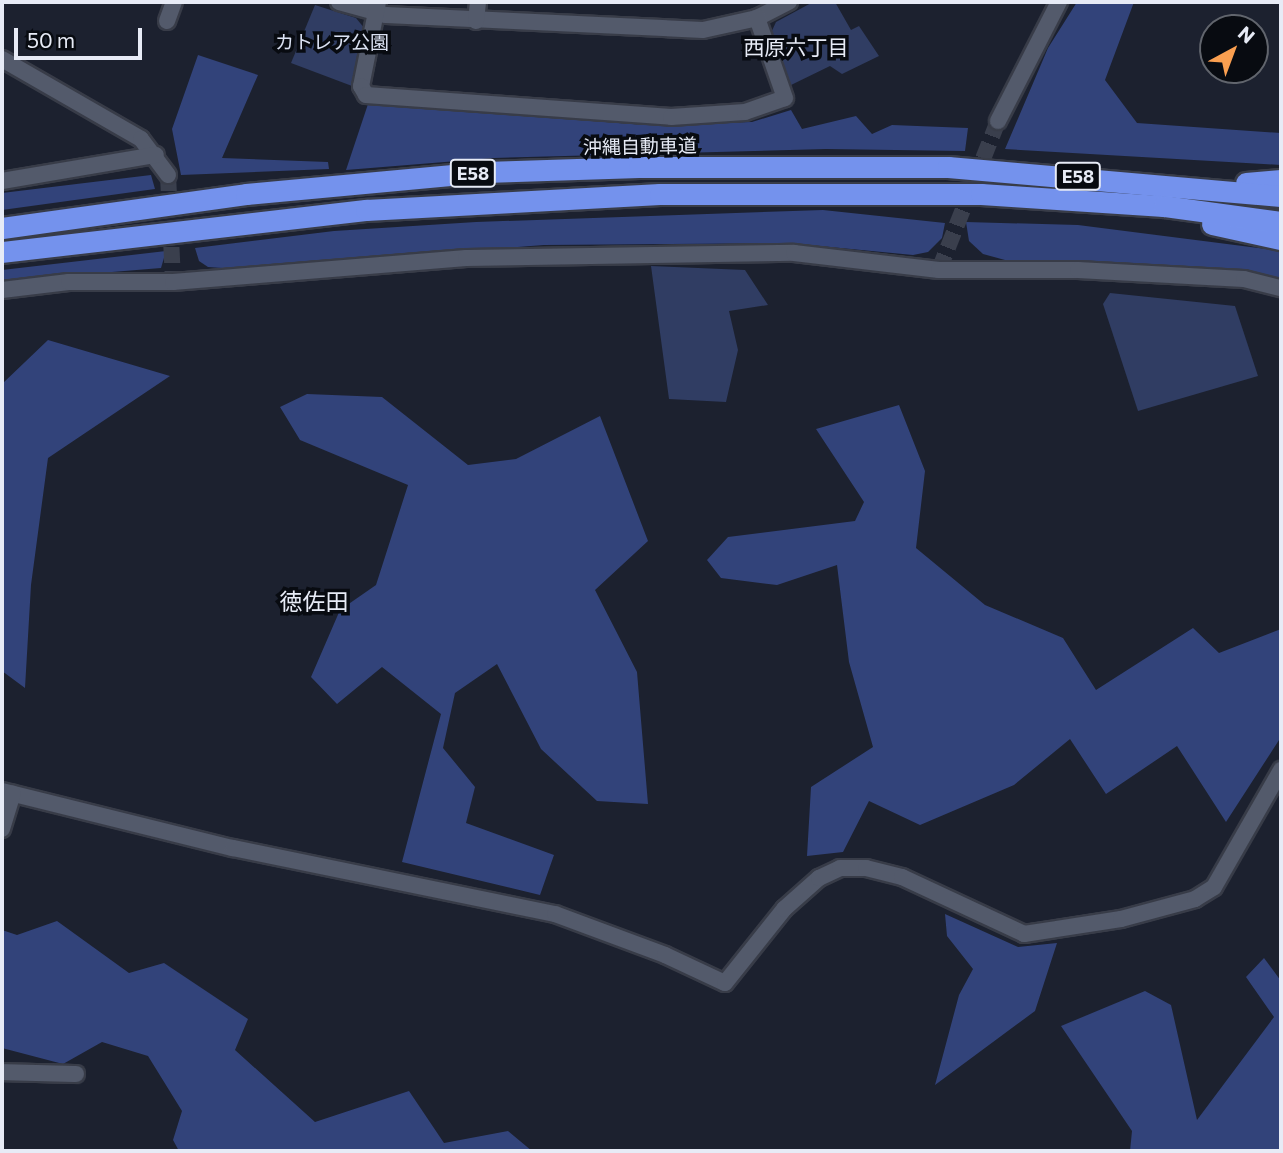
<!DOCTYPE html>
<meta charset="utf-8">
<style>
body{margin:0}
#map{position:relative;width:1283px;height:1153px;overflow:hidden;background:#1c212f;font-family:Commissioner,"Noto Sans JP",sans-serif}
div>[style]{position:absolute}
.green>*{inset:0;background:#303d63}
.forest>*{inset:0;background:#32437a}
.minor-tunnel>*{height:16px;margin-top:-8px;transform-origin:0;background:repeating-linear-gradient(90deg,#3a3f4d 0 16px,transparent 0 24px)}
.roads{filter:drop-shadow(2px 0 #383c48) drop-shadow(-2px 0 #383c48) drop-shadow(0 2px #383c48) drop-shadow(0 -2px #383c48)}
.minor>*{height:16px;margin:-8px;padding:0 8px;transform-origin:8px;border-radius:8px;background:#535a6b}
.highway>*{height:21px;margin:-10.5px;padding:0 10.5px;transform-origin:10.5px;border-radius:10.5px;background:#7492ed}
span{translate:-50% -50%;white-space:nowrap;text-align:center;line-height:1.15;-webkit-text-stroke:7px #080b11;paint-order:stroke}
.shield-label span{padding:2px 5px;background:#080b11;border:2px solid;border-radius:5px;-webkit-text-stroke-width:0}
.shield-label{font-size:18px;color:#e7ebf6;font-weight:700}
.park-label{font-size:19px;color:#dbe2f3}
.street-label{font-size:19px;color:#e7ebf6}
.neighbourhood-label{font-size:21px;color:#e7ebf6}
.quarter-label{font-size:23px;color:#e7ebf6}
.frame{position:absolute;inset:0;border:4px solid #e7ebf6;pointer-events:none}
.north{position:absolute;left:1199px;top:14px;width:70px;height:70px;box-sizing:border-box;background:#080b11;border:2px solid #61656d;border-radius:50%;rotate:41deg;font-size:19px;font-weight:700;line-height:28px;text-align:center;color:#e7ebf6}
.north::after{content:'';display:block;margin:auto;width:24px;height:32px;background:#fa9f50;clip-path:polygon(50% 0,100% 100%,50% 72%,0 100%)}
.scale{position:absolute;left:14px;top:28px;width:128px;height:32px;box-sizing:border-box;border:4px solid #e7ebf6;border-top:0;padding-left:9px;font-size:21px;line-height:24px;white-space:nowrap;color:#e7ebf6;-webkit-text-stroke:5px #080b11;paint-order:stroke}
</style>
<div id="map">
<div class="green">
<i style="clip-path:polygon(813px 2px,835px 2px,851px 30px,859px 26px,879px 56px,842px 74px,830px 66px,789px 86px,770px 35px,776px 22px)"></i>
<i style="clip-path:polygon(315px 5px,356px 18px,365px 29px,352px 86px,291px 63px)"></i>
<i style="clip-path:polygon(651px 266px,745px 270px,768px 305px,729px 311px,738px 350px,726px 402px,669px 399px)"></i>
<i style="clip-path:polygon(1110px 293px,1235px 306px,1258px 376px,1138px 411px,1103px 304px)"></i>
</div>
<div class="forest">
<i style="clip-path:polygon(1077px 2px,1134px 2px,1105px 80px,1137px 123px,1281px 133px,1281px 165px,1005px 149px,1048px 48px)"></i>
<i style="clip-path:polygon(198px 55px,258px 75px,222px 158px,328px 162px,329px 169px,181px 175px,172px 129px)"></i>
<i style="clip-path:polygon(368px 104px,645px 125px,752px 122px,791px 110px,802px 129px,856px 116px,872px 134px,892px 125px,968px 128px,965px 151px,826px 149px,494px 158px,346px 170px)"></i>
<i style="clip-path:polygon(151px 175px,155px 189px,2px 210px,2px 193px)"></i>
<i style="clip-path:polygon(823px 210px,945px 223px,942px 238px,928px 252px,913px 255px,789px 243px,544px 245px,237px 269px,208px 267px,199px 261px,195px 248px,334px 231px,476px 222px)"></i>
<i style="clip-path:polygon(966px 222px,1078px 225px,1281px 251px,1281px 278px,1005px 260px,983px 254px,969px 241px)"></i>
<i style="clip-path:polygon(166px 251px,161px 268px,2px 281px,2px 270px)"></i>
<i style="clip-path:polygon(48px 340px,170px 376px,48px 458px,31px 585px,25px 688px,2px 671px,2px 384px)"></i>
<i style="clip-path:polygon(307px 394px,382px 397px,468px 465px,516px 459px,600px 416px,648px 541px,595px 590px,637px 672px,648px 804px,597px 801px,541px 749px,497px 664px,455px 693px,443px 748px,475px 787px,466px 823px,554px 855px,540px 895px,402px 862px,441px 714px,382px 667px,337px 704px,311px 677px,340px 610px,376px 585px,408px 485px,300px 440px,280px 407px)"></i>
<i style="clip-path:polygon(899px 405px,925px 471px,916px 548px,985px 605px,1063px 638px,1096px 690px,1193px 628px,1219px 653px,1281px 629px,1281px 737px,1226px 822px,1177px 746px,1106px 794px,1070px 739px,1014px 785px,920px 825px,869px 801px,843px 852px,807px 856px,811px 787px,873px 747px,849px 662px,837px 565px,777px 585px,721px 578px,707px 560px,728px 537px,855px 521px,864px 502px,816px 429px)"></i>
<i style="clip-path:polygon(945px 914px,1018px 947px,1057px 943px,1035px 1011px,935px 1085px,959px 995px,973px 969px,947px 936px)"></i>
<i style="clip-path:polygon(57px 921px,129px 973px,164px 963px,248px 1019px,235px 1050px,315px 1122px,409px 1091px,444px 1143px,508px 1131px,532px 1151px,179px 1151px,173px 1140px,182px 1111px,148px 1056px,102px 1042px,63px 1064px,2px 1048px,2px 930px,17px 935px)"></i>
<i style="clip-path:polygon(1264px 958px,1281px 981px,1281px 1151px,1130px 1151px,1132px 1131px,1061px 1026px,1145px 991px,1171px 1005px,1197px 1120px,1274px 1017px,1246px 977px)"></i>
</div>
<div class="minor-tunnel">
<i style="left:168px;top:175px;width:107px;rotate:87.3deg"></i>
<i style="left:939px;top:270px;width:160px;rotate:-68.4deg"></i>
</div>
<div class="roads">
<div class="minor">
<i style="left:339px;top:2px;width:49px;rotate:15.5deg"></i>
<i style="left:386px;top:15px;width:317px;rotate:2.7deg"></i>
<i style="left:703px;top:30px;width:55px;rotate:-12.5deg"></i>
<i style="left:757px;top:18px;width:36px;rotate:-27deg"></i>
<i style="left:378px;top:2px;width:86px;rotate:101.4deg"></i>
<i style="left:361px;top:86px;width:10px;rotate:61deg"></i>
<i style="left:366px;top:95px;width:306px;rotate:4.1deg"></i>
<i style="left:671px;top:117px;width:74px;rotate:-3.9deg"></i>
<i style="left:745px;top:112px;width:42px;rotate:-19.3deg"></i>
<i style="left:785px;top:98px;width:85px;rotate:-109.3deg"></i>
<i style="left:167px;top:21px;width:20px;rotate:-70deg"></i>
<i style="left:476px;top:21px;width:19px;rotate:-84deg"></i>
<i style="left:2px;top:59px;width:160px;rotate:29.9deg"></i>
<i style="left:141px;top:139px;width:45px;rotate:53.1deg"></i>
<i style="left:998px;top:121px;width:134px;rotate:-62.9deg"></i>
<i style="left:2px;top:181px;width:156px;rotate:-9.6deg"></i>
<i style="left:2px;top:290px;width:67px;rotate:-6.8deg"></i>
<i style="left:69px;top:282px;width:104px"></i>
<i style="left:173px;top:282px;width:294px;rotate:-4.7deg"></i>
<i style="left:466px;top:258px;width:328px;rotate:-0.9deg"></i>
<i style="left:794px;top:253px;width:146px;rotate:6.7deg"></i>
<i style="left:939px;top:270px;width:139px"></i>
<i style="left:1078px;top:270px;width:166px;rotate:3.1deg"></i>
<i style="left:1244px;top:279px;width:38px;rotate:14deg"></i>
<i style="left:2px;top:791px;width:238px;rotate:13.9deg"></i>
<i style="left:233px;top:848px;width:329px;rotate:11.6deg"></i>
<i style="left:555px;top:914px;width:117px;rotate:20.4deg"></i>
<i style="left:665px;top:955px;width:66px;rotate:25deg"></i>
<i style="left:725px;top:983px;width:95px;rotate:-51.4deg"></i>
<i style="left:784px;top:909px;width:47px;rotate:-41.5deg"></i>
<i style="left:819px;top:878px;width:23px;rotate:-25deg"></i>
<i style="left:840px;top:868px;width:26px"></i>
<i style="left:866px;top:868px;width:37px;rotate:14deg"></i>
<i style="left:902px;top:877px;width:135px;rotate:25deg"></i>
<i style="left:1024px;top:934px;width:98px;rotate:-8.8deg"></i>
<i style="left:1121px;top:919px;width:77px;rotate:-15.1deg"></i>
<i style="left:1195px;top:899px;width:22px;rotate:-32deg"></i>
<i style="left:1214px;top:887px;width:135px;rotate:-60.2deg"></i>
<i style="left:2px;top:829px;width:37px;rotate:-73deg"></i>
<i style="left:2px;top:1072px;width:74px;rotate:1.5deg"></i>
</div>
<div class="highway">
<i style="left:1246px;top:183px;width:35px;rotate:-5deg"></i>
<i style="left:1212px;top:224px;width:71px;rotate:12.3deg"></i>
<i style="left:2px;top:228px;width:246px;rotate:-7.9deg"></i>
<i style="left:246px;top:194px;width:240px;rotate:-5.3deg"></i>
<i style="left:485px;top:172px;width:154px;rotate:-1.9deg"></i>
<i style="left:639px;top:167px;width:309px"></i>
<i style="left:948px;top:167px;width:334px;rotate:5deg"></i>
<i style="left:2px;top:252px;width:366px;rotate:-6.6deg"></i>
<i style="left:366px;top:210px;width:294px;rotate:-3.1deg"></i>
<i style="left:660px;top:194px;width:321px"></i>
<i style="left:981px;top:194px;width:183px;rotate:3.8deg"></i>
<i style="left:1164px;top:206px;width:118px;rotate:7.8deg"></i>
</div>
</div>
<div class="shield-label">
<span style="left:473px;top:173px">E58</span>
<span style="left:1078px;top:176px">E58</span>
</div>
<div class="park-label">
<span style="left:332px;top:42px">カトレア公園</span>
</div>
<div class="street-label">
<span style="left:640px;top:146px;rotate:-1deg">沖縄自動車道</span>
</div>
<div class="neighbourhood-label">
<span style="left:796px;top:47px">西原六丁目</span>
</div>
<div class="quarter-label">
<span style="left:314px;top:601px">徳佐田</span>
</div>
<div class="frame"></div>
<div class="north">N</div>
<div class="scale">50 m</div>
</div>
